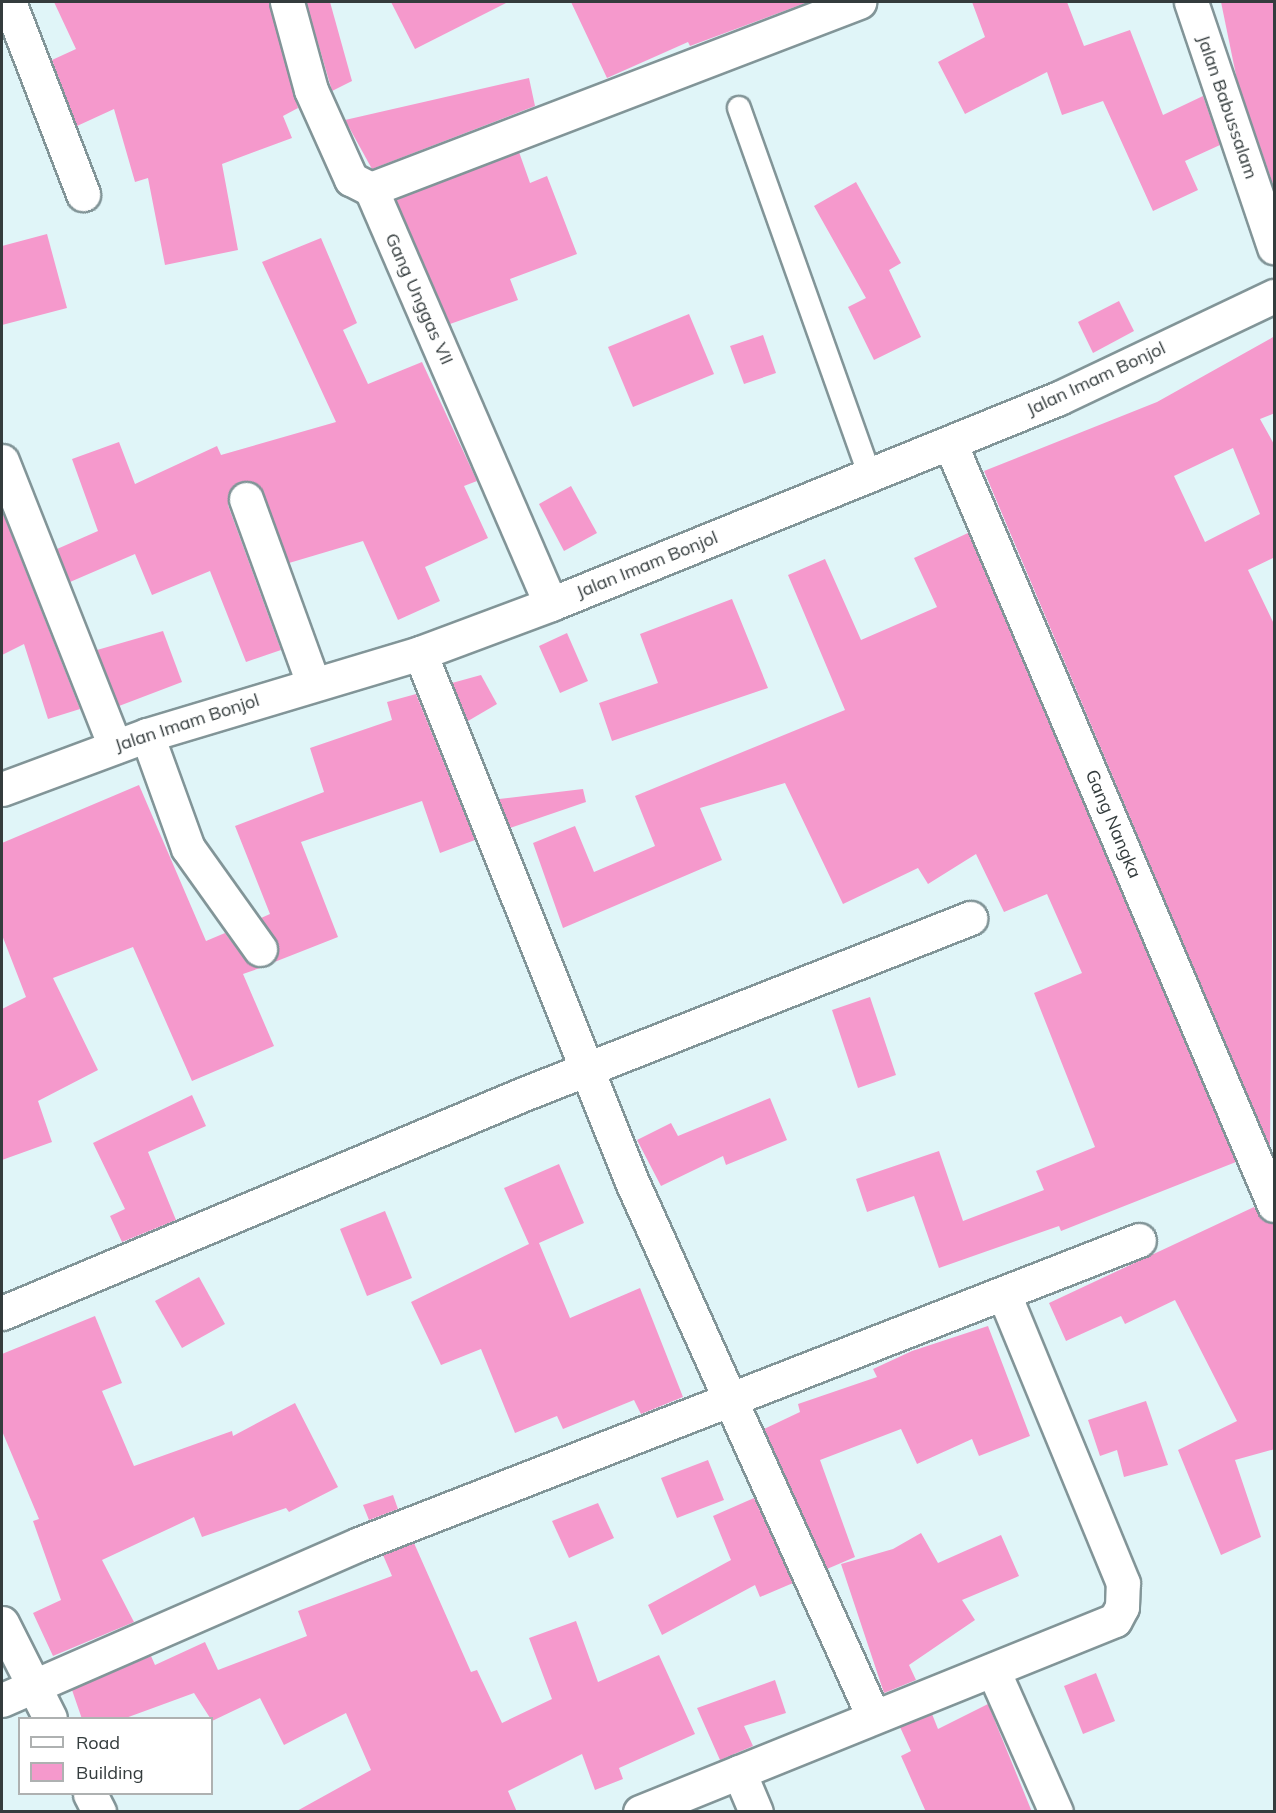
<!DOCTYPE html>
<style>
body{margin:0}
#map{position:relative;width:1276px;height:1813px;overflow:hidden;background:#e0f5f8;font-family:Mulish,sans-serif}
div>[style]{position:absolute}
.building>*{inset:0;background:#f599cc}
.roads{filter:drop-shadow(2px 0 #829598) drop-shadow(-2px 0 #829598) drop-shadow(0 2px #829598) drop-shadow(0 -2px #829598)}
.service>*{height:22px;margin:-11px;padding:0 11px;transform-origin:11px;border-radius:11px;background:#fff}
.minor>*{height:33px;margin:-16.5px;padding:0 16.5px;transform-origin:16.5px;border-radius:16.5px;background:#fff}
.tertiary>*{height:33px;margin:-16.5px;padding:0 16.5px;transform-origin:16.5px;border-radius:16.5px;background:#fff}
.secondary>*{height:33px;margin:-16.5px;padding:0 16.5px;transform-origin:16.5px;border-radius:16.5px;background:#fff}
span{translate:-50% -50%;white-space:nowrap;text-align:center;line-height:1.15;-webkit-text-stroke:6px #fff;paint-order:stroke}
.street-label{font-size:18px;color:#343c3d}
.frame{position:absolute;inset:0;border:3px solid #343c3d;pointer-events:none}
.legend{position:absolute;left:18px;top:1717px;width:195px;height:78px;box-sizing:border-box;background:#fff;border:2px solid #aeb1b1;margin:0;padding:8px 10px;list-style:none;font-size:18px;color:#343c3d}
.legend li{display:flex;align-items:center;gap:12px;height:30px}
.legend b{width:30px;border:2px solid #aeb1b1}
</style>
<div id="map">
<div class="building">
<i style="clip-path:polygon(54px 2px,269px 2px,298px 108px,283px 116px,292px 138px,222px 164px,238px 250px,165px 265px,148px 178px,135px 182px,114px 109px,77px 126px,52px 60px,76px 49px)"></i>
<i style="clip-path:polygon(306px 2px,330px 2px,352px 81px,332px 91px)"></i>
<i style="clip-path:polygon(391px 2px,508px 2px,415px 49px)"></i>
<i style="clip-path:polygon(571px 2px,808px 2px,690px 46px,688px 42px,607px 78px)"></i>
<i style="clip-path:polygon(972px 2px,1067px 2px,1084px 46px,1130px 30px,1163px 115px,1203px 96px,1220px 145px,1185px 161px,1198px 190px,1153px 211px,1103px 101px,1062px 115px,1047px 72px,965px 114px,938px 62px,985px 37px)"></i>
<i style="clip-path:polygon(1221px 2px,1275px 2px,1275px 190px,1237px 80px)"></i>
<i style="clip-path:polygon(529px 78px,535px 106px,372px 169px,345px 120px)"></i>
<i style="clip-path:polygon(519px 152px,530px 183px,547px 176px,577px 254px,510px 279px,518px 300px,450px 324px,396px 200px)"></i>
<i style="clip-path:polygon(856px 182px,901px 263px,889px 270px,921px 337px,874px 360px,848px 307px,866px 298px,814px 206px)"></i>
<i style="clip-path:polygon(47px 234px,67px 308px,2px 325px,2px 246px)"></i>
<i style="clip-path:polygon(321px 238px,357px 323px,343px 330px,368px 384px,422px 362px,477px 481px,464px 486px,488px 538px,425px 567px,440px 601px,398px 620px,363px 541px,289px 563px,263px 492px,250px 481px,239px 482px,228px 495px,228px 505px,281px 650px,246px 662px,210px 571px,152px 595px,135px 554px,70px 582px,57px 549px,98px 531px,72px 459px,119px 442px,135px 484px,217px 446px,221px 455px,336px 422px,262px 262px)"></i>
<i style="clip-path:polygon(1119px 301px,1134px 331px,1093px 353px,1078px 322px)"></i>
<i style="clip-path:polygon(689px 314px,714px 374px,633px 407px,608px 347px)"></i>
<i style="clip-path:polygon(763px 335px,776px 373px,744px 384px,730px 346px)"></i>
<i style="clip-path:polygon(evenodd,1275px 336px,1275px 413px,1260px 419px,1275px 446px,1275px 557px,1248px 570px,1275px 626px,1270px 1149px,984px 471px,1157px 402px,1275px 336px,1233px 448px,1260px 514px,1205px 542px,1174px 476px,1233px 448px)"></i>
<i style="clip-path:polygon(571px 486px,597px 533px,564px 551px,539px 504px)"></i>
<i style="clip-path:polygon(2px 511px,80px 709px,48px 719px,24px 644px,2px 655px)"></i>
<i style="clip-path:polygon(968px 533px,1236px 1162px,1061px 1231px,1059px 1226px,939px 1268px,914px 1196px,867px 1212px,856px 1179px,939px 1151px,963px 1221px,1044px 1190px,1036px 1171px,1095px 1147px,1034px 993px,1082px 973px,1047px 894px,1004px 912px,976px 854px,928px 884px,918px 868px,843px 904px,785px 783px,700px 808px,722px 860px,563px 928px,533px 843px,575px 826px,594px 872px,655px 846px,635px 796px,845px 710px,788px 575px,825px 559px,861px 640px,937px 607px,914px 558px)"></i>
<i style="clip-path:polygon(732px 599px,768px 688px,612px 741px,599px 703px,658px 683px,640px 634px)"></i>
<i style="clip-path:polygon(163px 631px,182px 682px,119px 706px,97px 650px)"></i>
<i style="clip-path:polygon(567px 633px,588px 681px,560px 693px,539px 646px)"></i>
<i style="clip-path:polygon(481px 675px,497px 704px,468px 721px,452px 683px)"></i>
<i style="clip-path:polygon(416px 694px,475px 840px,440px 853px,422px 801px,301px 842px,338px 937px,272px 963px,279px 947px,261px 918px,270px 914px,235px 826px,324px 792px,310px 748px,392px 720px,387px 702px)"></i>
<i style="clip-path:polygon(139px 785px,206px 941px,225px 933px,245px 960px,260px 968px,243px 974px,274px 1046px,192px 1081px,133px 947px,53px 978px,98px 1070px,38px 1101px,52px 1142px,2px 1160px,2px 1009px,26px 997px,2px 935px,2px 843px)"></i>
<i style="clip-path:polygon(583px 789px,586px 802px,510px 828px,499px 799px)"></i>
<i style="clip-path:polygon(870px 997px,896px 1075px,858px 1088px,832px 1010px)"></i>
<i style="clip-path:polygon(192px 1095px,206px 1126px,148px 1152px,176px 1220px,122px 1242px,110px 1216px,125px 1209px,93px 1143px)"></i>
<i style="clip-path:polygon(770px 1098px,787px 1140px,726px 1165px,723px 1156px,661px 1186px,637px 1140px,671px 1123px,678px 1136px)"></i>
<i style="clip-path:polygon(559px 1164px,584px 1223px,539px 1243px,570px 1318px,640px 1288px,683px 1397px,641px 1414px,634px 1400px,563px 1429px,557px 1416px,515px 1433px,481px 1349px,441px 1365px,411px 1302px,529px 1244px,504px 1188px)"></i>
<i style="clip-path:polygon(1254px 1207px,1262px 1220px,1275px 1223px,1275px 1449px,1235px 1460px,1261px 1537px,1221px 1555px,1178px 1450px,1237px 1421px,1175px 1300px,1125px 1324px,1121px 1316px,1066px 1341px,1049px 1303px)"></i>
<i style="clip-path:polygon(385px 1211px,412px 1278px,367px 1296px,340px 1229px)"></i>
<i style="clip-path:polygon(199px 1277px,225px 1324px,182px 1348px,155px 1301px)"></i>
<i style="clip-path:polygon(95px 1316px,122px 1383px,102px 1391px,134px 1466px,232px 1431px,233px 1436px,295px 1403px,338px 1487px,289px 1512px,286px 1508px,202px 1537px,194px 1517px,102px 1560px,134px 1622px,53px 1656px,33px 1613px,61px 1600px,33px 1521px,39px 1519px,2px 1431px,2px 1354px)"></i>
<i style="clip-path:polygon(988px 1326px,1030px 1436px,979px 1456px,972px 1439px,917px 1464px,901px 1429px,820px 1460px,855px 1557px,827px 1569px,764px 1429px,800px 1412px,798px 1404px,877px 1377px,873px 1369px,912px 1351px)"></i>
<i style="clip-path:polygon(1146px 1401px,1168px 1465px,1124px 1477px,1117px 1450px,1100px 1456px,1088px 1420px)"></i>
<i style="clip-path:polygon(708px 1460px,724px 1500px,677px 1518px,661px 1478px)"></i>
<i style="clip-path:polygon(393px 1495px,398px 1509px,369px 1520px,363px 1505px)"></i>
<i style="clip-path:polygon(754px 1498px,793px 1583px,760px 1597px,755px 1585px,662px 1635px,648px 1605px,731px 1560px,713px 1516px)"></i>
<i style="clip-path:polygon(598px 1503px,614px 1538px,569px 1558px,552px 1521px)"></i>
<i style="clip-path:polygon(921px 1533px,938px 1563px,1001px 1535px,1019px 1576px,962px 1600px,975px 1620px,909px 1665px,916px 1680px,884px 1693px,841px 1564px,893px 1549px)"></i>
<i style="clip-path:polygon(414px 1543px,471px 1672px,477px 1670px,502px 1723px,552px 1699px,529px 1638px,576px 1621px,598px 1682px,659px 1655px,695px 1734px,619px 1768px,623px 1779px,595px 1790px,582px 1754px,508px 1791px,517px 1812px,295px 1812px,371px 1770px,346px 1713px,284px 1745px,260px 1698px,212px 1721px,194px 1693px,123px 1719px,82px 1719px,72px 1690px,151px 1656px,155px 1665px,205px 1642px,218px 1670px,307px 1636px,298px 1611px,392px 1576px,383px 1555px)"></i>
<i style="clip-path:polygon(1096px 1673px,1115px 1721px,1083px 1734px,1064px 1686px)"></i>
<i style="clip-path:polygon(775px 1680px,786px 1713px,744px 1726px,753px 1746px,720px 1760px,697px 1708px)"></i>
<i style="clip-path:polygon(988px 1704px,1032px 1812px,926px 1812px,901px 1756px,911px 1751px,900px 1727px,932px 1714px,938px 1729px)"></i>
</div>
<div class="roads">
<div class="service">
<i style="left:739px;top:108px;width:391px;rotate:70.4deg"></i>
</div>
<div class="minor">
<i style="left:9px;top:2px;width:206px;rotate:68.9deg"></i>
<i style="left:287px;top:2px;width:91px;rotate:74.7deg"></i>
<i style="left:311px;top:90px;width:98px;rotate:65.8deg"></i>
<i style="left:351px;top:179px;width:22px;rotate:27deg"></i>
<i style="left:1191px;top:2px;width:259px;rotate:71.3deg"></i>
<i style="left:371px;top:189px;width:523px;rotate:-20.97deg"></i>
<i style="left:371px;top:189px;width:452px;rotate:66.6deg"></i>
<i style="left:950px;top:443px;width:828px;rotate:66.96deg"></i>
<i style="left:2px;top:461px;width:307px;rotate:68.4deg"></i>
<i style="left:246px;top:499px;width:196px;rotate:70deg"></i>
<i style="left:420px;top:653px;width:570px;rotate:68.16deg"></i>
<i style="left:632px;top:1182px;width:586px;rotate:65.71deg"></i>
<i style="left:147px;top:735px;width:120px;rotate:70.1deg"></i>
<i style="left:188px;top:848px;width:124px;rotate:54.5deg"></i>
<i style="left:2px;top:1313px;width:563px;rotate:-22.78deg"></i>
<i style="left:521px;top:1095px;width:483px;rotate:-21.5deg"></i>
<i style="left:993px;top:1670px;width:155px;rotate:66.1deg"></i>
<i style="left:2px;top:1700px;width:390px;rotate:-23.6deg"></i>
<i style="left:359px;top:1544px;width:837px;rotate:-21.29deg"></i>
<i style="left:739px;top:1772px;width:43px;rotate:67deg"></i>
<i style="left:640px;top:1812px;width:512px;rotate:-22.01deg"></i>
<i style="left:1115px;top:1620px;width:15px;rotate:-62deg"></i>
<i style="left:1122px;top:1607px;width:24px;rotate:-88deg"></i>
<i style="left:1123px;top:1583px;width:313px;rotate:-112.4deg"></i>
</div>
<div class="tertiary">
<i style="left:2px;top:1623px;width:106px;rotate:63.2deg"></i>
<i style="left:90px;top:1794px;width:20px;rotate:63deg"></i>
</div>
<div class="secondary">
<i style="left:2px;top:789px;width:155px;rotate:-20.4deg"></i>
<i style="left:147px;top:735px;width:285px;rotate:-16.7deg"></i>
<i style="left:420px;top:653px;width:140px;rotate:-20.5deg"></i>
<i style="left:551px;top:604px;width:548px;rotate:-22.07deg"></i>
<i style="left:1059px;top:398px;width:238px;rotate:-25.4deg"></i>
</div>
</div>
<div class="street-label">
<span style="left:1227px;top:107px;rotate:71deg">Jalan Babussalam</span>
<span style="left:419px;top:299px;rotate:66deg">Gang Unggas VII</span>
<span style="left:1096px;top:379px;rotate:-25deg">Jalan Imam Bonjol</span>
<span style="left:647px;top:565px;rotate:-22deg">Jalan Imam Bonjol</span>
<span style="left:187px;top:723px;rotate:-18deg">Jalan Imam Bonjol</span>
<span style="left:1113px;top:824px;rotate:67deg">Gang Nangka</span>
</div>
<div class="frame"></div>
<ul class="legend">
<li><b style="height:8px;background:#fff"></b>Road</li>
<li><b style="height:16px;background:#f599cc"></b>Building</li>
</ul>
</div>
